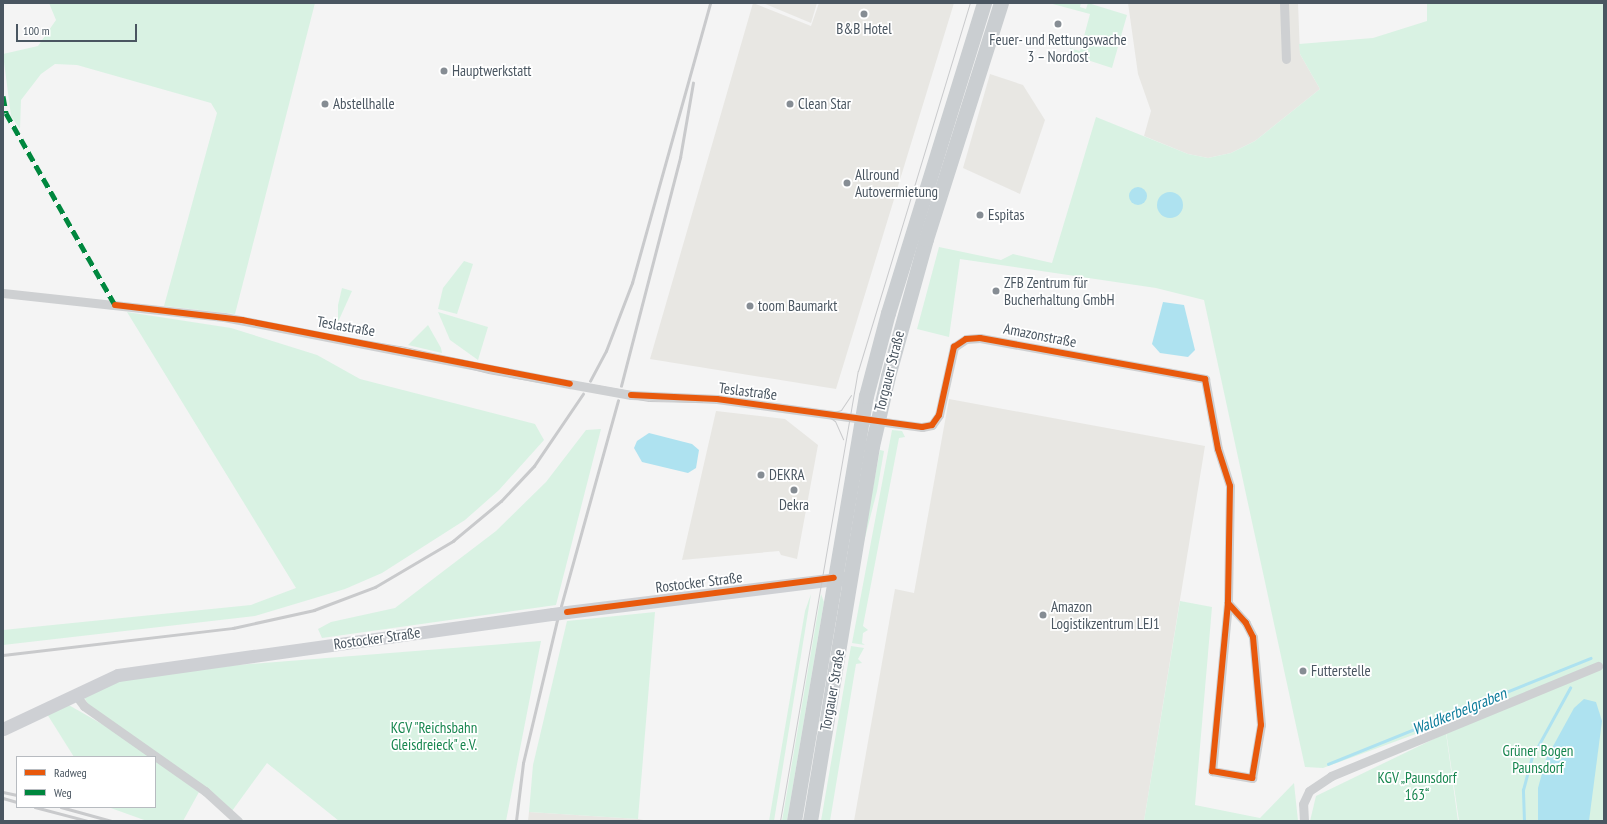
<!DOCTYPE html>
<meta charset="utf-8">
<style>
body{margin:0}
#map{position:relative;width:1607px;height:824px;overflow:hidden;background:#f4f4f4;font-family:"PT Sans Narrow",sans-serif}
div>[style]{position:absolute}
.commercial>*{inset:0;background:#e8e7e3}
.green>*{inset:0;background:#d9f2e3}
.water>*{inset:0;background:#aee2f0}
.round{border-radius:50%}
.stream>*{height:2.5px;margin:-1.25px;padding:0 1.25px;transform-origin:1.25px;border-radius:1.25px;background:#aee2f0}
.street>*{height:9px;margin:-4.5px;padding:0 4.5px;transform-origin:4.5px;border-radius:4.5px;background:#ced0d2}
.secondary>*{height:13px;margin:-6.5px;padding:0 6.5px;transform-origin:6.5px;border-radius:6.5px;background:#ced0d4}
.primary>*{height:15px;margin:-7.5px;padding:0 7.5px;transform-origin:7.5px;border-radius:7.5px;background:#caced1}
.tram>*{height:1px;margin:-0.5px;padding:0 0.5px;transform-origin:0.5px;border-radius:0.5px;background:#c9cacc}
.rail>*{height:2.5px;margin:-1.25px;padding:0 1.25px;transform-origin:1.25px;border-radius:1.25px;background:#c9cacc}
.street-bridge>*{height:9px;margin:-4.5px;padding:0 4.5px;transform-origin:4.5px;border-radius:4.5px;background:#ced0d2}
.secondary-bridge>*{height:13px;margin:-6.5px;padding:0 6.5px;transform-origin:6.5px;border-radius:6.5px;background:#ced0d4}
.quiet>*{height:5px;margin-top:-2.5px;transform-origin:0;background:repeating-linear-gradient(90deg,#00873e 0 10px,transparent 0 15px)}
.cycleway>*{height:6px;margin:-3px;padding:0 3px;transform-origin:3px;border-radius:3px;background:#e8590c}
.dots>*{width:11px;height:11px;translate:-50% -50%;box-sizing:border-box;border:2px solid #fff;border-radius:50%}
span{translate:-50% -50%;white-space:nowrap;text-align:center;line-height:1.15;-webkit-text-stroke:3.5px #fff;paint-order:stroke}
.poi-label{font-size:15px;color:#4a5661}
.left{translate:0 -50%;text-align:left}
.street-label{font-size:15px;color:#4a5661}
.park-label{font-size:15px;color:#17864f}
.water-label{font-size:16px;color:#0c7c9b;font-style:italic}
.frame{position:absolute;inset:0;border:4px solid #4a5661;pointer-events:none}
.legend{position:absolute;left:16px;top:756px;width:140px;height:52px;box-sizing:border-box;background:#fff;border:1px solid #b7bbc0;margin:0;padding:5px 7px;list-style:none;font-size:12px;color:#4a5661}
.legend li{display:flex;align-items:center;gap:8px;height:20px}
.legend b{width:20px;border:1px solid #b7bbc0}
.scale{position:absolute;left:16px;top:24px;width:121px;height:18px;box-sizing:border-box;border:2px solid #4a5661;border-top:0;padding-left:5px;font-size:12px;line-height:14px;white-space:nowrap;color:#4a5661;-webkit-text-stroke:3px #fff;paint-order:stroke}
</style>
<div id="map">
<div class="commercial">
<i style="clip-path:polygon(753px 3px,811px 26px,819px 3px,954px 3px,836px 389px,650px 359px)"></i>
<i style="clip-path:polygon(763px 3px,817px 3px,811px 23px)"></i>
<i style="clip-path:polygon(1128px 3px,1298px 3px,1300px 54px,1320px 89px,1255px 141px,1231px 153px,1208px 158px,1188px 154px,1144px 136px,1151px 111px,1138px 74px)"></i>
<i style="clip-path:polygon(990px 74px,1023px 85px,1045px 120px,1020px 194px,963px 168px)"></i>
<i style="clip-path:polygon(949px 399px,1205px 446px,1144px 821px,854px 821px,895px 589px,914px 593px)"></i>
<i style="clip-path:polygon(716px 411px,785px 419px,818px 445px,797px 559px,781px 555px,779px 551px,682px 560px)"></i>
<i style="clip-path:polygon(529px 812px,638px 819px,649px 821px,528px 821px)"></i>
</div>
<div class="green">
<i style="clip-path:polygon(49px 3px,315px 3px,235px 314px,164px 306px,217px 113px,211px 103px,77px 65px,55px 64px,41px 74px,21px 100px,20px 129px,11px 116px,3px 54px,38px 46px,56px 20px)"></i>
<i style="clip-path:polygon(1049px 3px,1081px 3px,1080px 7px,1086px 9px,1088px 3px,1127px 15px,1112px 68px,1069px 54px,1070px 48px,1080px 51px,1090px 14px)"></i>
<i style="clip-path:polygon(1427px 3px,1604px 3px,1604px 821px,1459px 821px,1446px 731px,1503px 702px,1323px 768px,1305px 767px,1204px 300px,1156px 288px,960px 259px,949px 337px,917px 329px,939px 247px,1001px 260px,1013px 254px,1052px 263px,1096px 117px,1188px 154px,1208px 158px,1231px 153px,1255px 141px,1320px 89px,1300px 54px,1299px 44px,1373px 38px,1427px 21px)"></i>
<i style="clip-path:polygon(464px 261px,473px 264px,457px 314px,438px 309px,443px 288px)"></i>
<i style="clip-path:polygon(342px 288px,352px 291px,338px 322px,338px 305px)"></i>
<i style="clip-path:polygon(127px 312px,231px 328px,317px 355px,360px 379px,535px 424px,544px 440px,499px 490px,465px 520px,382px 573px,345px 589px,255px 616px,3px 645px,3px 630px,251px 605px,296px 588px)"></i>
<i style="clip-path:polygon(438px 312px,488px 327px,478px 360px,450px 340px)"></i>
<i style="clip-path:polygon(428px 325px,441px 348px,442px 353px,408px 345px)"></i>
<i style="clip-path:polygon(601px 429px,556px 605px,322px 638px,318px 629px,331px 622px,395px 608px,496px 531px,546px 482px,586px 430px)"></i>
<i style="clip-path:polygon(892px 430px,902px 431px,905px 437px,899px 438px,863px 626px,868px 630px,863px 633px,862px 643px,865px 645px,852px 643px)"></i>
<i style="clip-path:polygon(880px 450px,884px 451px,877px 491px,860px 557px)"></i>
<i style="clip-path:polygon(811px 594px,774px 821px,769px 821px,805px 611px)"></i>
<i style="clip-path:polygon(821px 594px,824px 602px,787px 821px,782px 821px)"></i>
<i style="clip-path:polygon(1180px 601px,1212px 607px,1195px 805px,1260px 818px,1294px 783px,1298px 821px,1144px 821px)"></i>
<i style="clip-path:polygon(655px 612px,638px 819px,529px 812px,533px 765px,567px 621px)"></i>
<i style="clip-path:polygon(541px 641px,506px 821px,339px 821px,267px 763px,232px 811px,219px 798px,88px 704px,84px 697px,117px 681px,237px 665px)"></i>
<i style="clip-path:polygon(851px 646px,864px 648px,858px 659px,862px 663px,856px 664px,830px 821px,821px 821px)"></i>
<i style="clip-path:polygon(67px 704px,114px 731px,150px 757px,74px 757px,47px 714px)"></i>
<i style="clip-path:polygon(1446px 733px,1458px 821px,1310px 821px,1316px 796px)"></i>
<i style="clip-path:polygon(155px 760px,199px 792px,183px 821px,147px 821px,108px 807px,155px 807px)"></i>
</div>
<div class="water">
<i class="round" style="left:1129px;top:187px;width:18px;height:18px"></i>
<i class="round" style="left:1157px;top:192px;width:26px;height:26px"></i>
<i style="clip-path:polygon(1163px 302px,1184px 305px,1195px 350px,1188px 357px,1160px 353px,1152px 344px)"></i>
<i style="clip-path:polygon(649px 433px,692px 444px,699px 450px,696px 468px,688px 473px,642px 462px,634px 448px,637px 441px)"></i>
<i style="clip-path:polygon(1584px 699px,1596px 702px,1602px 721px,1589px 821px,1538px 821px,1538px 788px,1546px 759px,1574px 708px)"></i>
</div>
<div class="stream">
<i style="left:1328px;top:764px;width:283px;rotate:-22deg"></i>
<i style="left:1524px;top:821px;width:31px;rotate:-92deg"></i>
<i style="left:1523px;top:790px;width:34px;rotate:-75deg"></i>
<i style="left:1532px;top:757px;width:79px;rotate:-61.2deg"></i>
</div>
<div class="street">
<i style="left:1284px;top:3px;width:56px;rotate:88deg"></i>
<i style="left:3px;top:293px;width:222px;rotate:6.2deg"></i>
<i style="left:224px;top:317px;width:352px;rotate:11deg"></i>
<i style="left:631px;top:395px;width:86px;rotate:2.7deg"></i>
<i style="left:717px;top:399px;width:207px;rotate:7.8deg"></i>
<i style="left:922px;top:427px;width:10px;rotate:-11deg"></i>
<i style="left:932px;top:425px;width:12px;rotate:-55deg"></i>
<i style="left:939px;top:415px;width:70px;rotate:-77.6deg"></i>
<i style="left:954px;top:347px;width:14px;rotate:-34deg"></i>
<i style="left:966px;top:339px;width:14px;rotate:-4deg"></i>
<i style="left:980px;top:338px;width:229px;rotate:10.3deg"></i>
<i style="left:1205px;top:379px;width:71px;rotate:79.5deg"></i>
<i style="left:1218px;top:449px;width:39px;rotate:72deg"></i>
<i style="left:1230px;top:486px;width:117px;rotate:91deg"></i>
<i style="left:1228px;top:603px;width:169px;rotate:95.4deg"></i>
<i style="left:1212px;top:771px;width:41px;rotate:9.9deg"></i>
<i style="left:1252px;top:778px;width:54px;rotate:-80.4deg"></i>
<i style="left:1261px;top:725px;width:88px;rotate:-95.2deg"></i>
<i style="left:1253px;top:637px;width:16px;rotate:-117deg"></i>
<i style="left:1246px;top:623px;width:27px;rotate:-132deg"></i>
<i style="left:75px;top:694px;width:15px;rotate:53deg"></i>
<i style="left:84px;top:706px;width:148px;rotate:35.1deg"></i>
<i style="left:205px;top:791px;width:45px;rotate:42.3deg"></i>
<i style="left:1304px;top:821px;width:17px;rotate:-93deg"></i>
<i style="left:1303px;top:804px;width:14px;rotate:-65deg"></i>
<i style="left:1309px;top:791px;width:27px;rotate:-34deg"></i>
<i style="left:1331px;top:776px;width:289px;rotate:-22.4deg"></i>
</div>
<div class="secondary">
<i style="left:567px;top:612px;width:280px;rotate:-7deg"></i>
<i style="left:3px;top:729px;width:127px;rotate:-25.2deg"></i>
<i style="left:118px;top:675px;width:439px;rotate:-8deg"></i>
</div>
<div class="primary">
<i style="left:794px;top:821px;width:431px;rotate:-80.4deg"></i>
<i style="left:866px;top:396px;width:86px;rotate:-75.2deg"></i>
<i style="left:888px;top:313px;width:325px;rotate:-72.8deg"></i>
<i style="left:810px;top:821px;width:380px;rotate:-80.6deg"></i>
<i style="left:872px;top:446px;width:72px;rotate:-77.1deg"></i>
<i style="left:888px;top:376px;width:142px;rotate:-74.5deg"></i>
<i style="left:926px;top:239px;width:248px;rotate:-72.4deg"></i>
</div>
<div class="tram">
<i style="left:198px;top:312px;width:205px;rotate:9.6deg"></i>
<i style="left:400px;top:346px;width:123px;rotate:12.2deg"></i>
<i style="left:520px;top:372px;width:123px;rotate:9.8deg"></i>
<i style="left:641px;top:393px;width:77px;rotate:3deg"></i>
<i style="left:718px;top:397px;width:104px;rotate:7.7deg"></i>
<i style="left:821px;top:411px;width:17px;rotate:36deg"></i>
<i style="left:835px;top:421px;width:20px;rotate:66deg"></i>
<i style="left:434px;top:359px;width:56px;rotate:14.5deg"></i>
<i style="left:488px;top:373px;width:163px;rotate:9.9deg"></i>
<i style="left:649px;top:401px;width:53px;rotate:1.1deg"></i>
<i style="left:824px;top:415px;width:18px;rotate:-16deg"></i>
<i style="left:841px;top:410px;width:18px;rotate:-56deg"></i>
<i style="left:780px;top:821px;width:457px;rotate:-80.2deg"></i>
<i style="left:858px;top:371px;width:385px;rotate:-73.1deg"></i>
</div>
<div class="rail">
<i style="left:590px;top:381px;width:34px;rotate:-62deg"></i>
<i style="left:606px;top:351px;width:73px;rotate:-69.1deg"></i>
<i style="left:632px;top:283px;width:291px;rotate:-74.4deg"></i>
<i style="left:621px;top:386px;width:236px;rotate:-75.5deg"></i>
<i style="left:680px;top:158px;width:76px;rotate:-80.2deg"></i>
<i style="left:561px;top:606px;width:213px;rotate:-74.5deg"></i>
<i style="left:3px;top:655px;width:232px;rotate:-6.7deg"></i>
<i style="left:233px;top:628px;width:83px;rotate:-12.5deg"></i>
<i style="left:314px;top:610px;width:65px;rotate:-20.7deg"></i>
<i style="left:375px;top:587px;width:91px;rotate:-30.5deg"></i>
<i style="left:453px;top:541px;width:62px;rotate:-39.8deg"></i>
<i style="left:501px;top:501px;width:48px;rotate:-46.7deg"></i>
<i style="left:534px;top:466px;width:87px;rotate:-55.8deg"></i>
<i style="left:3px;top:792px;width:14px;rotate:12deg"></i>
<i style="left:3px;top:798px;width:15px;rotate:16deg"></i>
<i style="left:35px;top:807px;width:55px;rotate:14.8deg"></i>
<i style="left:61px;top:807px;width:53px;rotate:15.4deg"></i>
<i style="left:516px;top:821px;width:58px;rotate:-83.1deg"></i>
<i style="left:523px;top:763px;width:147px;rotate:-76.6deg"></i>
</div>
<div class="street-bridge">
<i style="left:570px;top:384px;width:62px;rotate:10.2deg"></i>
</div>
<div class="secondary-bridge">
<i style="left:553px;top:614px;width:14px;rotate:-8deg"></i>
</div>
<div class="quiet">
<i style="left:3px;top:96px;width:17px;rotate:80deg"></i>
<i style="left:6px;top:113px;width:221px;rotate:60.4deg"></i>
</div>
<div class="cycleway">
<i style="left:115px;top:305px;width:128px;rotate:6.7deg"></i>
<i style="left:242px;top:320px;width:334px;rotate:11deg"></i>
<i style="left:631px;top:395px;width:86px;rotate:2.7deg"></i>
<i style="left:717px;top:399px;width:207px;rotate:7.8deg"></i>
<i style="left:922px;top:427px;width:10px;rotate:-11deg"></i>
<i style="left:932px;top:425px;width:12px;rotate:-55deg"></i>
<i style="left:939px;top:415px;width:70px;rotate:-77.6deg"></i>
<i style="left:954px;top:347px;width:14px;rotate:-34deg"></i>
<i style="left:966px;top:339px;width:14px;rotate:-4deg"></i>
<i style="left:980px;top:338px;width:229px;rotate:10.3deg"></i>
<i style="left:1205px;top:379px;width:71px;rotate:79.5deg"></i>
<i style="left:1218px;top:449px;width:39px;rotate:72deg"></i>
<i style="left:1230px;top:486px;width:117px;rotate:91deg"></i>
<i style="left:1228px;top:603px;width:169px;rotate:95.4deg"></i>
<i style="left:1212px;top:771px;width:41px;rotate:9.9deg"></i>
<i style="left:1252px;top:778px;width:54px;rotate:-80.4deg"></i>
<i style="left:1261px;top:725px;width:88px;rotate:-95.2deg"></i>
<i style="left:1253px;top:637px;width:16px;rotate:-117deg"></i>
<i style="left:1246px;top:623px;width:27px;rotate:-132deg"></i>
<i style="left:567px;top:612px;width:269px;rotate:-7.3deg"></i>
</div>
<div class="dots">
<i style="left:864px;top:14px;background:#868d94"></i>
<i style="left:1058px;top:24px;background:#868d94"></i>
<i style="left:444px;top:71px;background:#868d94"></i>
<i style="left:325px;top:104px;background:#868d94"></i>
<i style="left:790px;top:104px;background:#868d94"></i>
<i style="left:847px;top:183px;background:#868d94"></i>
<i style="left:980px;top:215px;background:#868d94"></i>
<i style="left:996px;top:291px;background:#868d94"></i>
<i style="left:750px;top:306px;background:#868d94"></i>
<i style="left:761px;top:475px;background:#868d94"></i>
<i style="left:794px;top:490px;background:#868d94"></i>
<i style="left:1043px;top:615px;background:#868d94"></i>
<i style="left:1303px;top:671px;background:#868d94"></i>
</div>
<div class="poi-label">
<span style="left:864px;top:29px">B&amp;B Hotel</span>
<span style="left:1058px;top:48px">Feuer- und Rettungswache<br>3 – Nordost</span>
<span class="left" style="left:452px;top:71px">Hauptwerkstatt</span>
<span class="left" style="left:333px;top:104px">Abstellhalle</span>
<span class="left" style="left:798px;top:104px">Clean Star</span>
<span class="left" style="left:855px;top:183px">Allround<br>Autovermietung</span>
<span class="left" style="left:988px;top:215px">Espitas</span>
<span class="left" style="left:1004px;top:291px">ZFB Zentrum für<br>Bucherhaltung GmbH</span>
<span class="left" style="left:758px;top:306px">toom Baumarkt</span>
<span class="left" style="left:769px;top:475px">DEKRA</span>
<span style="left:794px;top:505px">Dekra</span>
<span class="left" style="left:1051px;top:615px">Amazon<br>Logistikzentrum LEJ1</span>
<span class="left" style="left:1311px;top:671px">Futterstelle</span>
</div>
<div class="street-label">
<span style="left:346px;top:326px;rotate:10deg">Teslastraße</span>
<span style="left:1040px;top:335px;rotate:11deg">Amazonstraße</span>
<span style="left:889px;top:371px;rotate:-76deg">Torgauer Straße</span>
<span style="left:748px;top:391px;rotate:7deg">Teslastraße</span>
<span style="left:699px;top:582px;rotate:-7deg">Rostocker Straße</span>
<span style="left:377px;top:638px;rotate:-8deg">Rostocker Straße</span>
<span style="left:832px;top:690px;rotate:-80deg">Torgauer Straße</span>
</div>
<div class="park-label">
<span style="left:434px;top:736px">KGV "Reichsbahn<br>Gleisdreieck" e.V.</span>
<span style="left:1538px;top:759px">Grüner Bogen<br>Paunsdorf</span>
<span style="left:1417px;top:786px">KGV „Paunsdorf<br>163“</span>
</div>
<div class="water-label">
<span style="left:1459px;top:711px;rotate:-22deg">Waldkerbelgraben</span>
</div>
<div class="frame"></div>
<ul class="legend">
<li><b style="height:5px;background:#e8590c"></b>Radweg</li>
<li><b style="height:5px;background:#00873e"></b>Weg</li>
</ul>
<div class="scale">100 m</div>
</div>
